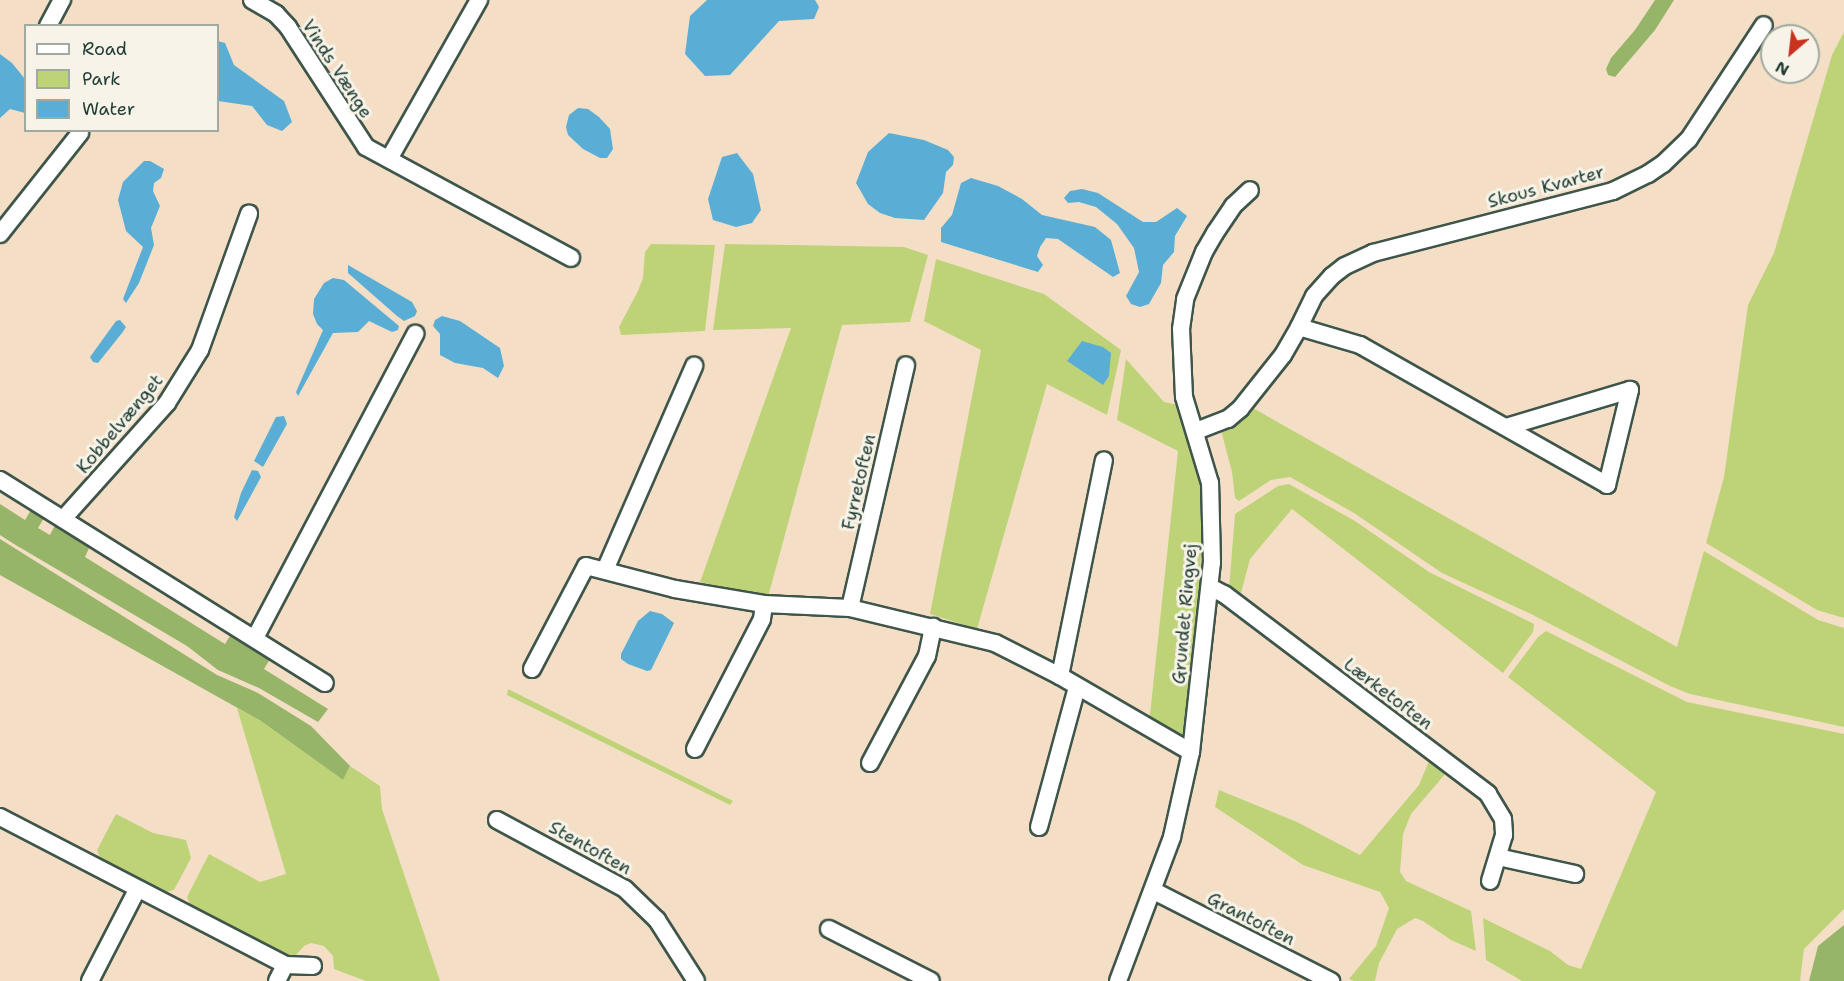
<!DOCTYPE html>
<meta charset="utf-8">
<style>
body{margin:0}
#map{position:relative;width:1844px;height:981px;overflow:hidden;background:#f4dfc6;font-family:"Shantell Sans",sans-serif}
div>[style]{position:absolute}
.green>*{inset:0;background:#bed377}
.forest>*{inset:0;background:#96b568}
.water>*{inset:0;background:#5aaed6}
.roads{filter:drop-shadow(2px 0 #3f554a) drop-shadow(-2px 0 #3f554a) drop-shadow(0 2px #3f554a) drop-shadow(0 -2px #3f554a)}
.street>*{height:16px;margin:-8px;padding:0 8px;transform-origin:8px;border-radius:8px;background:#fff}
span{translate:-50% -50%;white-space:nowrap;text-align:center;line-height:1.15;-webkit-text-stroke:6px #f7f3e8;paint-order:stroke}
.street-label{font-size:18px;color:#1f3d34}
.legend{position:absolute;left:24px;top:24px;width:195px;height:108px;box-sizing:border-box;background:#f7f3e8;border:2px solid #a1aaa0;margin:0;padding:8px 10px;list-style:none;font-size:18px;color:#1f3d34}
.legend li{display:flex;align-items:center;gap:12px;height:30px}
.legend b{width:30px;border:2px solid #a1aaa0}
.north{position:absolute;left:1760px;top:24px;width:60px;height:60px;box-sizing:border-box;background:#f7f3e8;border:2px solid #a1aaa0;border-radius:50%;rotate:208deg;font-size:16px;font-weight:700;line-height:24px;text-align:center;color:#1f3d34}
.north::after{content:'';display:block;margin:auto;width:21px;height:27px;background:#c8321e;clip-path:polygon(50% 0,100% 100%,50% 72%,0 100%)}
</style>
<div id="map">
<div class="green">
<i style="clip-path:polygon(1844px 32px,1844px 618px,1817px 610px,1706px 543px,1724px 477px,1748px 305px,1774px 253px,1832px 55px)"></i>
<i style="clip-path:polygon(651px 244px,715px 245px,705px 331px,621px 335px,619px 327px,638px 291px,643px 278px,645px 252px)"></i>
<i style="clip-path:polygon(725px 244px,904px 247px,928px 255px,910px 322px,842px 325px,768px 597px,700px 582px,791px 328px,713px 330px)"></i>
<i style="clip-path:polygon(936px 259px,1044px 294px,1121px 350px,1107px 415px,1047px 384px,977px 629px,930px 614px,981px 350px,924px 321px)"></i>
<i style="clip-path:polygon(1126px 359px,1164px 402px,1178px 405px,1198px 467px,1203px 499px,1199px 610px,1183px 735px,1175px 737px,1149px 724px,1178px 451px,1117px 420px)"></i>
<i style="clip-path:polygon(1251px 407px,1677px 647px,1704px 551px,1818px 620px,1844px 628px,1844px 727px,1690px 694px,1670px 686px,1531px 614px,1442px 573px,1354px 513px,1290px 477px,1271px 480px,1239px 501px,1235px 498px,1232px 472px,1221px 430px,1233px 425px)"></i>
<i style="clip-path:polygon(1289px 484px,1355px 521px,1429px 572px,1534px 624px,1533px 632px,1503px 673px,1292px 509px,1250px 559px,1241px 593px,1229px 589px,1235px 514px,1278px 486px)"></i>
<i style="clip-path:polygon(1546px 631px,1687px 702px,1844px 734px,1844px 909px,1804px 949px,1800px 981px,1522px 981px,1486px 960px,1483px 918px,1550px 951px,1568px 965px,1581px 969px,1656px 792px,1508px 677px,1538px 637px)"></i>
<i style="clip-path:polygon(508px 689px,733px 801px,730px 805px,507px 695px)"></i>
<i style="clip-path:polygon(237px 708px,261px 721px,343px 780px,350px 766px,380px 786px,382px 809px,440px 981px,366px 981px,334px 969px,333px 956px,324px 946px,311px 943px,304px 946px,295px 956px,289px 957px,191px 907px,187px 897px,209px 854px,260px 882px,286px 874px)"></i>
<i style="clip-path:polygon(1429px 761px,1446px 773px,1411px 814px,1403px 834px,1400px 872px,1406px 881px,1471px 911px,1476px 951px,1451px 940px,1423px 921px,1415px 918px,1397px 929px,1379px 963px,1375px 981px,1354px 981px,1349px 979px,1376px 946px,1389px 908px,1380px 892px,1303px 865px,1215px 807px,1219px 790px,1297px 822px,1360px 855px,1419px 785px)"></i>
<i style="clip-path:polygon(116px 814px,153px 833px,186px 840px,191px 858px,174px 890px,162px 893px,101px 861px,97px 850px)"></i>
</div>
<div class="forest">
<i style="clip-path:polygon(1655px 0,1674px 0,1655px 30px,1615px 77px,1608px 75px,1606px 69px,1611px 58px,1635px 30px)"></i>
<i style="clip-path:polygon(0 504px,25px 520px,31px 510px,44px 518px,38px 528px,50px 535px,54px 527px,58px 527px,90px 546px,85px 557px,225px 644px,231px 634px,270px 659px,264px 669px,328px 709px,318px 722px,259px 688px,218px 670px,187px 646px,14px 544px,0 535px)"></i>
<i style="clip-path:polygon(0 539px,217px 675px,258px 693px,311px 726px,350px 766px,343px 780px,261px 721px,0 575px)"></i>
<i style="clip-path:polygon(1844px 925px,1844px 981px,1809px 981px,1818px 946px)"></i>
</div>
<div class="water">
<i style="clip-path:polygon(707px 0,815px 0,819px 7px,814px 19px,779px 21px,730px 75px,705px 76px,685px 54px,690px 16px)"></i>
<i style="clip-path:polygon(218px 41px,225px 43px,234px 65px,284px 101px,292px 122px,282px 131px,267px 125px,252px 106px,218px 101px)"></i>
<i style="clip-path:polygon(0 54px,12px 63px,25px 79px,25px 113px,10px 109px,0 118px)"></i>
<i style="clip-path:polygon(578px 108px,588px 109px,599px 117px,610px 129px,613px 149px,607px 158px,600px 158px,583px 149px,568px 135px,566px 127px,569px 115px)"></i>
<i style="clip-path:polygon(889px 133px,924px 140px,948px 150px,954px 157px,953px 165px,946px 172px,943px 193px,924px 220px,895px 218px,880px 213px,868px 204px,856px 183px,868px 152px)"></i>
<i style="clip-path:polygon(737px 153px,753px 174px,761px 210px,752px 223px,736px 227px,713px 220px,708px 199px,722px 157px)"></i>
<i style="clip-path:polygon(144px 161px,150px 161px,164px 169px,161px 178px,154px 183px,153px 191px,160px 206px,151px 228px,154px 245px,139px 283px,126px 303px,123px 299px,143px 247px,126px 231px,118px 200px,123px 182px)"></i>
<i style="clip-path:polygon(971px 178px,998px 186px,1022px 199px,1042px 215px,1095px 227px,1111px 240px,1120px 273px,1113px 277px,1058px 239px,1046px 238px,1040px 247px,1037px 256px,1043px 265px,1038px 272px,941px 242px,941px 228px,952px 215px,961px 183px)"></i>
<i style="clip-path:polygon(1082px 189px,1098px 193px,1143px 222px,1156px 222px,1177px 208px,1187px 216px,1175px 236px,1174px 252px,1163px 265px,1161px 283px,1149px 304px,1140px 307px,1131px 304px,1126px 296px,1139px 272px,1134px 248px,1117px 224px,1096px 207px,1079px 202px,1068px 203px,1064px 198px,1070px 191px)"></i>
<i style="clip-path:polygon(348px 265px,412px 302px,417px 311px,415px 316px,404px 321px,397px 316px,348px 273px)"></i>
<i style="clip-path:polygon(333px 278px,344px 280px,399px 326px,398px 330px,392px 332px,369px 321px,358px 332px,333px 333px,298px 396px,296px 392px,323px 330px,317px 324px,313px 314px,314px 299px,324px 283px)"></i>
<i style="clip-path:polygon(442px 316px,460px 321px,500px 348px,504px 366px,498px 378px,483px 368px,455px 363px,440px 355px,440px 334px,433px 326px,435px 320px)"></i>
<i style="clip-path:polygon(120px 320px,126px 327px,122px 333px,98px 363px,93px 362px,90px 357px,116px 321px)"></i>
<i style="clip-path:polygon(1082px 341px,1103px 347px,1111px 353px,1109px 376px,1103px 385px,1067px 361px)"></i>
<i style="clip-path:polygon(284px 416px,287px 424px,263px 467px,254px 461px,276px 417px)"></i>
<i style="clip-path:polygon(252px 470px,258px 471px,261px 477px,237px 521px,234px 517px,241px 493px)"></i>
<i style="clip-path:polygon(650px 611px,662px 614px,674px 623px,651px 670px,647px 671px,628px 664px,621px 659px,621px 654px,638px 621px)"></i>
</div>
<div class="roads">
<div class="street">
<i style="left:252px;top:0;width:28px;rotate:30deg"></i>
<i style="left:276px;top:14px;width:18px;rotate:47deg"></i>
<i style="left:288px;top:27px;width:143px;rotate:57deg"></i>
<i style="left:366px;top:147px;width:233px;rotate:28.4deg"></i>
<i style="left:48px;top:26px;width:30px;rotate:-62deg"></i>
<i style="left:389px;top:159px;width:183px;rotate:-60.5deg"></i>
<i style="left:0;top:234px;width:129px;rotate:-51.6deg"></i>
<i style="left:1299px;top:327px;width:34px;rotate:-64deg"></i>
<i style="left:1314px;top:296px;width:27px;rotate:-48deg"></i>
<i style="left:1332px;top:276px;width:16px;rotate:-38deg"></i>
<i style="left:1345px;top:266px;width:31px;rotate:-25deg"></i>
<i style="left:1373px;top:253px;width:248px;rotate:-14.5deg"></i>
<i style="left:1613px;top:191px;width:39px;rotate:-26deg"></i>
<i style="left:1648px;top:174px;width:18px;rotate:-34deg"></i>
<i style="left:1663px;top:164px;width:36px;rotate:-44deg"></i>
<i style="left:1689px;top:139px;width:136px;rotate:-56.7deg"></i>
<i style="left:1196px;top:431px;width:34px;rotate:-21deg"></i>
<i style="left:1228px;top:419px;width:16px;rotate:-40deg"></i>
<i style="left:1240px;top:409px;width:69px;rotate:-51.5deg"></i>
<i style="left:1283px;top:355px;width:32px;rotate:-60deg"></i>
<i style="left:1299px;top:327px;width:64px;rotate:16.4deg"></i>
<i style="left:1360px;top:345px;width:284px;rotate:29.5deg"></i>
<i style="left:1607px;top:485px;width:98px;rotate:-76.4deg"></i>
<i style="left:1630px;top:390px;width:129px;rotate:163.4deg"></i>
<i style="left:0;top:480px;width:383px;rotate:32deg"></i>
<i style="left:63px;top:519px;width:156px;rotate:-48.1deg"></i>
<i style="left:167px;top:403px;width:62px;rotate:-58.1deg"></i>
<i style="left:200px;top:350px;width:145px;rotate:-70.2deg"></i>
<i style="left:605px;top:570px;width:223px;rotate:-66.4deg"></i>
<i style="left:1210px;top:587px;width:16px;rotate:27deg"></i>
<i style="left:1224px;top:594px;width:331px;rotate:37.1deg"></i>
<i style="left:1488px;top:794px;width:29px;rotate:59deg"></i>
<i style="left:1503px;top:819px;width:16px;rotate:86deg"></i>
<i style="left:1504px;top:835px;width:48px;rotate:106.9deg"></i>
<i style="left:850px;top:608px;width:249px;rotate:-77deg"></i>
<i style="left:255px;top:638px;width:344px;rotate:-62.2deg"></i>
<i style="left:532px;top:669px;width:116px;rotate:-62.3deg"></i>
<i style="left:586px;top:566px;width:92px;rotate:14.5deg"></i>
<i style="left:675px;top:589px;width:90px;rotate:9.6deg"></i>
<i style="left:764px;top:604px;width:86px;rotate:2.7deg"></i>
<i style="left:850px;top:608px;width:149px;rotate:13.6deg"></i>
<i style="left:995px;top:643px;width:73px;rotate:26.9deg"></i>
<i style="left:1060px;top:676px;width:151px;rotate:30.1deg"></i>
<i style="left:1060px;top:676px;width:220px;rotate:-78.5deg"></i>
<i style="left:695px;top:749px;width:146px;rotate:-62.7deg"></i>
<i style="left:762px;top:619px;width:15px;rotate:-82deg"></i>
<i style="left:870px;top:763px;width:121px;rotate:-62deg"></i>
<i style="left:927px;top:656px;width:30px;rotate:-78deg"></i>
<i style="left:0;top:817px;width:321px;rotate:27.4deg"></i>
<i style="left:285px;top:965px;width:28px;rotate:2deg"></i>
<i style="left:497px;top:820px;width:145px;rotate:28.3deg"></i>
<i style="left:625px;top:889px;width:45px;rotate:44.1deg"></i>
<i style="left:657px;top:920px;width:72px;rotate:57.4deg"></i>
<i style="left:1039px;top:827px;width:145px;rotate:-74.8deg"></i>
<i style="left:1498px;top:857px;width:79px;rotate:12.4deg"></i>
<i style="left:1154px;top:891px;width:199px;rotate:27deg"></i>
<i style="left:829px;top:929px;width:114px;rotate:27deg"></i>
<i style="left:90px;top:981px;width:102px;rotate:-62.7deg"></i>
<i style="left:277px;top:981px;width:18px;rotate:-63deg"></i>
<i style="left:1118px;top:981px;width:154px;rotate:-69.4deg"></i>
<i style="left:1172px;top:837px;width:87px;rotate:-77.4deg"></i>
<i style="left:1191px;top:752px;width:190px;rotate:-83.7deg"></i>
<i style="left:1212px;top:563px;width:80px;rotate:-91.4deg"></i>
<i style="left:1210px;top:483px;width:90px;rotate:-106.8deg"></i>
<i style="left:1184px;top:397px;width:68px;rotate:-92.5deg"></i>
<i style="left:1181px;top:329px;width:30px;rotate:-82deg"></i>
<i style="left:1185px;top:299px;width:51px;rotate:-68deg"></i>
<i style="left:1204px;top:252px;width:22px;rotate:-60deg"></i>
<i style="left:1215px;top:233px;width:32px;rotate:-56deg"></i>
<i style="left:1233px;top:206px;width:23px;rotate:-43deg"></i>
</div>
</div>
<div class="street-label">
<span style="left:337px;top:69px;rotate:57deg">Vinds Vænge</span>
<span style="left:1546px;top:187px;rotate:-15deg">Skous Kvarter</span>
<span style="left:120px;top:424px;rotate:-50deg">Kobbelvænget</span>
<span style="left:859px;top:482px;rotate:-77deg">Fyrretoften</span>
<span style="left:1185px;top:614px;rotate:-85deg">Grundet Ringvej</span>
<span style="left:1388px;top:694px;rotate:37deg">Lærketoften</span>
<span style="left:590px;top:848px;rotate:29deg">Stentoften</span>
<span style="left:1251px;top:919px;rotate:27deg">Grantoften</span>
</div>
<ul class="legend">
<li><b style="height:8px;background:#fff"></b>Road</li>
<li><b style="height:16px;background:#bed377"></b>Park</li>
<li><b style="height:16px;background:#5aaed6"></b>Water</li>
</ul>
<div class="north">N</div>
</div>
